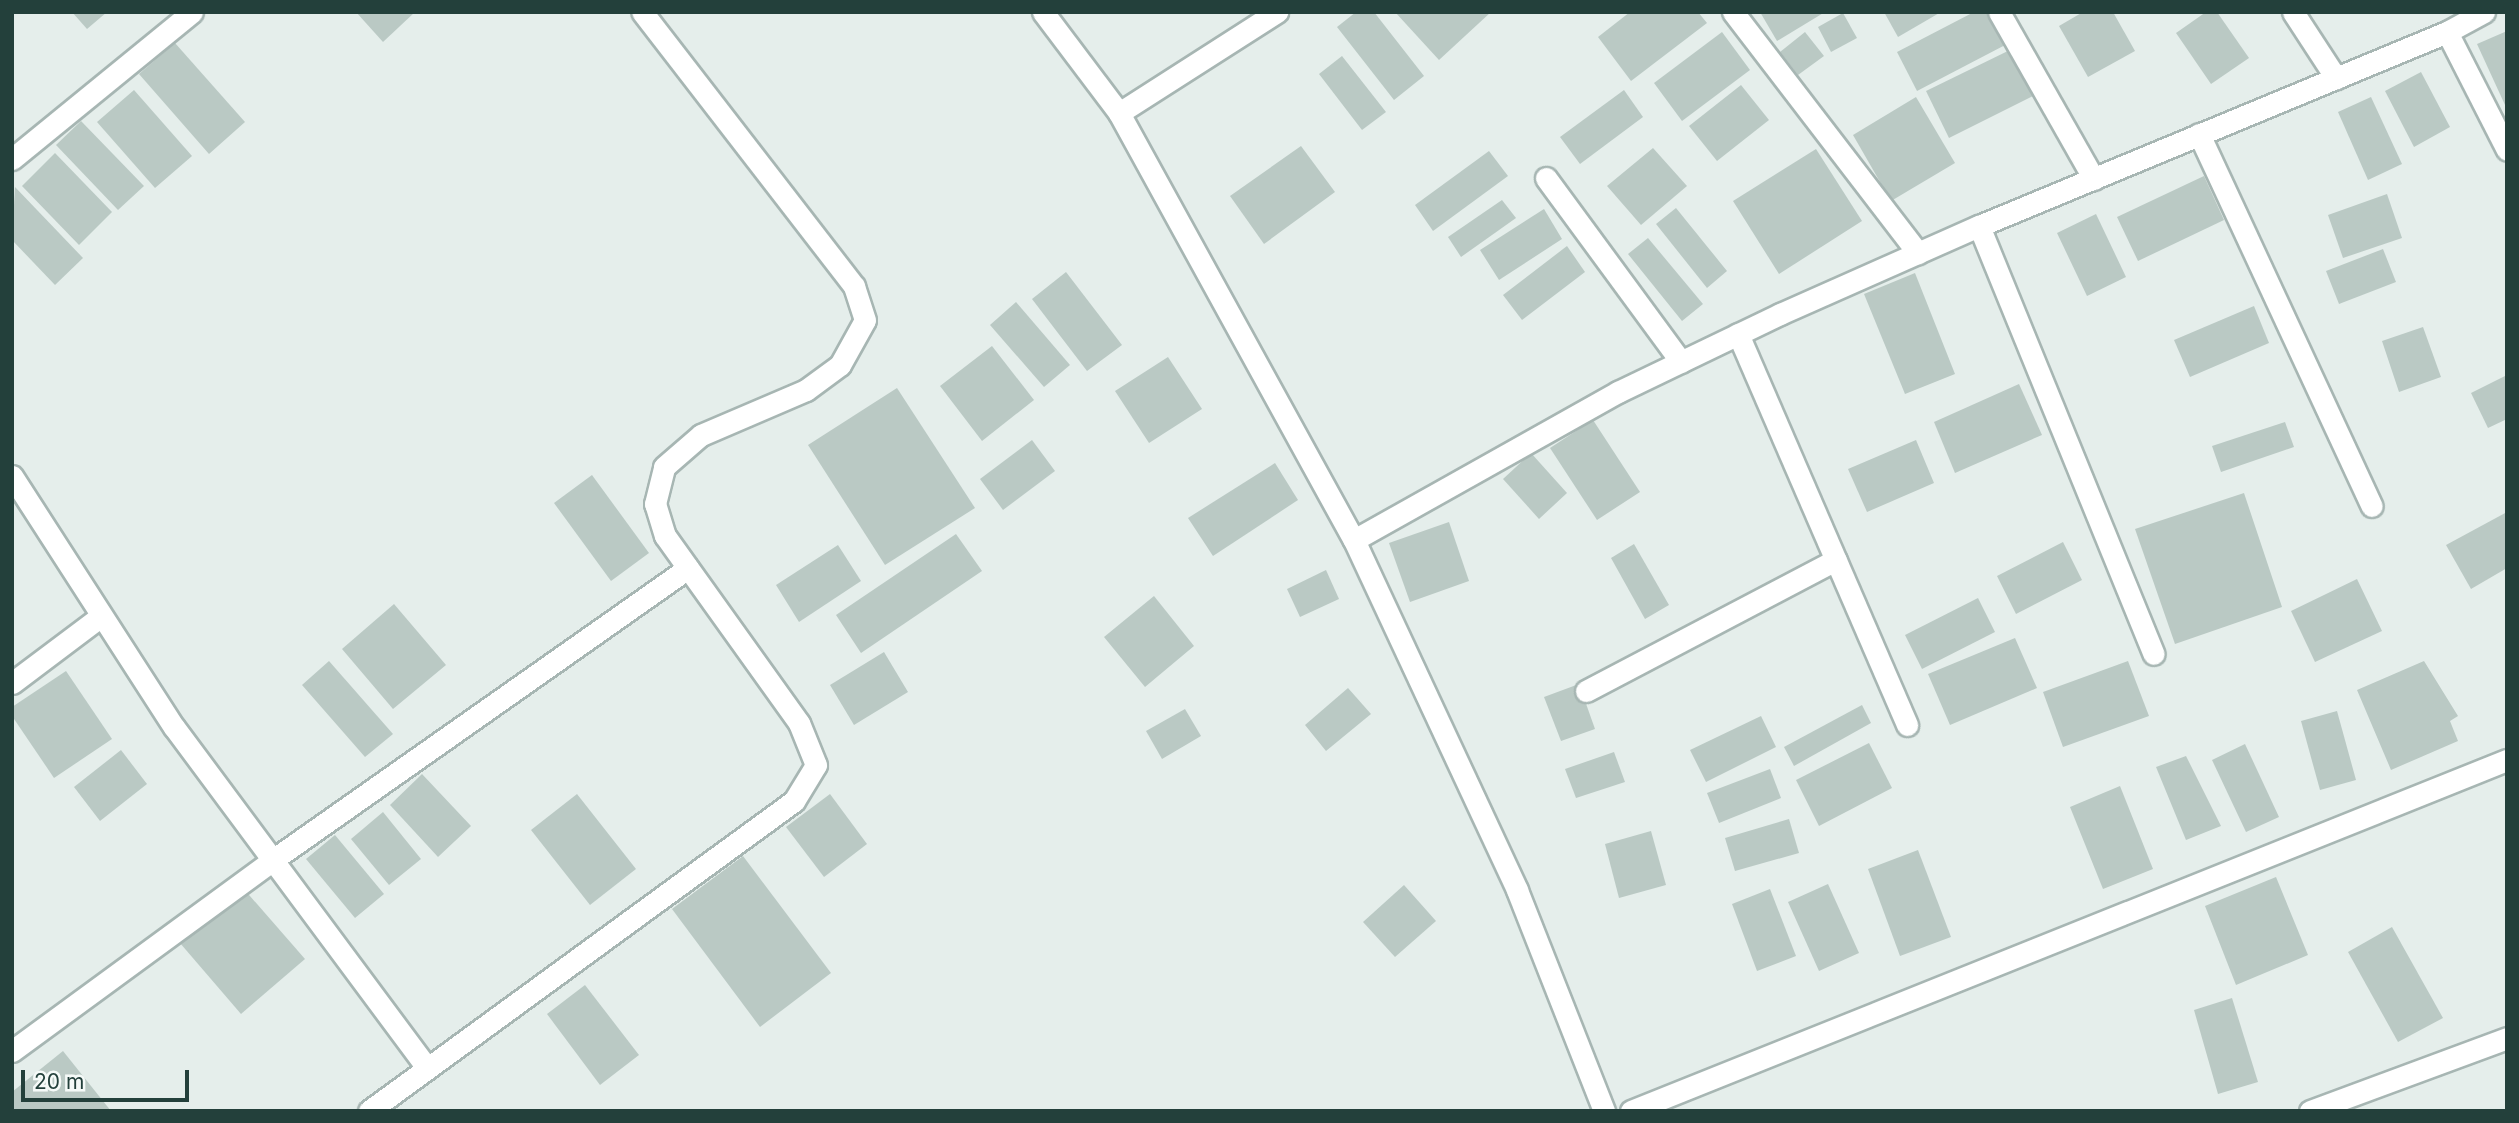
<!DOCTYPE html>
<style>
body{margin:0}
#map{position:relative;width:2519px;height:1123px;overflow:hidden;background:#e5eeeb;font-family:Inter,sans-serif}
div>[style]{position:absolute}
.building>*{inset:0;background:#bac9c4}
.roads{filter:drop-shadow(2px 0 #a7b6b3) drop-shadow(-2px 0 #a7b6b3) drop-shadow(0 2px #a7b6b3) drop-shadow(0 -2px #a7b6b3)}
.minor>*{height:21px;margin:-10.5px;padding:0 10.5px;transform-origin:10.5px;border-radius:10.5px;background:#fff}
span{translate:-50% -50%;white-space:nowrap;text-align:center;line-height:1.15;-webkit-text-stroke:6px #f5faf8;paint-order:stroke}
.frame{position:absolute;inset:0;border:14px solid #23403b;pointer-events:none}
.scale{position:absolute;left:21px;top:1070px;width:168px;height:32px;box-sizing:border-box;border:4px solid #23403b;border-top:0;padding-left:9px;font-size:21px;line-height:24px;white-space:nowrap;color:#23403b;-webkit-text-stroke:5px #f5faf8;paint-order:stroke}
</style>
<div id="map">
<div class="building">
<i style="clip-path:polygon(72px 12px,107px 12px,87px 29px)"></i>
<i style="clip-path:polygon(356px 12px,415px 12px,383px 42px)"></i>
<i style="clip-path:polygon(1356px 12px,1374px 12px,1424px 76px,1394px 100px,1337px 27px)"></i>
<i style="clip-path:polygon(1395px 12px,1491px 12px,1439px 60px)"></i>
<i style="clip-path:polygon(1630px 12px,1698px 12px,1707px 23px,1631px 81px,1598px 37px)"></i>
<i style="clip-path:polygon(1760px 12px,1825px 12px,1777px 41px)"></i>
<i style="clip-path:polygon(1884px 12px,1941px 12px,1898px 37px)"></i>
<i style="clip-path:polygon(1974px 12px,1993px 12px,2009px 43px,1917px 91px,1897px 52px)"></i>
<i style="clip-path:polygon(2083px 12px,2113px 12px,2135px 51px,2088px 77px,2059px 26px)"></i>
<i style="clip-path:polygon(2206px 12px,2217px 12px,2249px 58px,2211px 84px,2176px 33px)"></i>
<i style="clip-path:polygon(1843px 13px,1857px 38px,1831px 52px,1818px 27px)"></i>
<i style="clip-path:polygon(2507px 31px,2507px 104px,2505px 105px,2477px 44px)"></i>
<i style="clip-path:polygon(1722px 32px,1750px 70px,1682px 121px,1654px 83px)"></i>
<i style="clip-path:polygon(1805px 32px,1824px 56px,1798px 75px,1780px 52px)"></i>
<i style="clip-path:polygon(175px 43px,245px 122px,209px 154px,139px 74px)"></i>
<i style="clip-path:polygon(2014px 48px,2037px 94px,1949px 138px,1926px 91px)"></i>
<i style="clip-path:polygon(1342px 56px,1386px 112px,1362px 130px,1319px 74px)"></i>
<i style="clip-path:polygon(2421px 72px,2450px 127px,2414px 147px,2385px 91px)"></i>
<i style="clip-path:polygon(1741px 85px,1769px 120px,1717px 161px,1689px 126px)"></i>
<i style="clip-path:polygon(134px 90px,192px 156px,155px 188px,97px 122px)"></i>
<i style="clip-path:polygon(1624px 90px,1643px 117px,1580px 164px,1560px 137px)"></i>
<i style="clip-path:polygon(1916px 97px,1955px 163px,1891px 201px,1853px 135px)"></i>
<i style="clip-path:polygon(2371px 97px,2402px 164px,2368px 180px,2338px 112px)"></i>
<i style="clip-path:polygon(81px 121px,144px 186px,118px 210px,56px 145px)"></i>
<i style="clip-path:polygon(1301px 146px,1335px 192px,1264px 244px,1230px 196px)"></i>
<i style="clip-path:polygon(1653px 148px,1687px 186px,1641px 225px,1607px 186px)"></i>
<i style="clip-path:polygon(1816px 149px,1862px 221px,1779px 274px,1733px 201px)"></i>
<i style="clip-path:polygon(1489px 151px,1508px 176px,1433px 231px,1415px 205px)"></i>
<i style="clip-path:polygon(55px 153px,112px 212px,79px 245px,22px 186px)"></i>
<i style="clip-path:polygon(2204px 176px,2224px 220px,2138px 261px,2117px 217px)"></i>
<i style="clip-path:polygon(15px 187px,83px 258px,55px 285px,12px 240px)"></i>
<i style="clip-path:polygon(2387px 194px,2402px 238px,2343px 258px,2328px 215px)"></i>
<i style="clip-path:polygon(1502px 200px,1516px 218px,1461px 257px,1448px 237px)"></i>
<i style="clip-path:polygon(1676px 208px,1727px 271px,1707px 288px,1656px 224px)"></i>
<i style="clip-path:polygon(1544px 209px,1562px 239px,1499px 280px,1480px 250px)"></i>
<i style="clip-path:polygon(2096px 214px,2126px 277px,2087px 296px,2057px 233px)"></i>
<i style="clip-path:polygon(1648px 238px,1703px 304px,1682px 321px,1628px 254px)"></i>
<i style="clip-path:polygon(1567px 246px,1585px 272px,1522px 320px,1503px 295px)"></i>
<i style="clip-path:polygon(2383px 249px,2396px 282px,2339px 304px,2326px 271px)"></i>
<i style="clip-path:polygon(1066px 272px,1122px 345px,1087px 371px,1032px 299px)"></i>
<i style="clip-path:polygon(1915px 273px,1955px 374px,1905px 394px,1864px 294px)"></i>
<i style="clip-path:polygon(1016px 302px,1070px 365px,1044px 387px,990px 325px)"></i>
<i style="clip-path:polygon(2254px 306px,2269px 343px,2190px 377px,2174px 340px)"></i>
<i style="clip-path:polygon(2423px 327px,2441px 377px,2399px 392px,2382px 341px)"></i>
<i style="clip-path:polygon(992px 346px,1034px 400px,982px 441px,940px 386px)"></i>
<i style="clip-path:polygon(1168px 357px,1202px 409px,1149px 443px,1115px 391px)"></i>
<i style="clip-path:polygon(2507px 375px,2507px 419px,2488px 428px,2471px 393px)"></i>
<i style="clip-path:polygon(2019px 384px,2042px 435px,1955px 473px,1934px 422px)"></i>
<i style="clip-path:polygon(897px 388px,975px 508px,885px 565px,808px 445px)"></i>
<i style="clip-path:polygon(1593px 420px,1640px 492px,1597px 520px,1550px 448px)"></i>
<i style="clip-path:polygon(2285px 422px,2294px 447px,2221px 472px,2212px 446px)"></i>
<i style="clip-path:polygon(1032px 440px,1055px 471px,1003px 510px,980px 479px)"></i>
<i style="clip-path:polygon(1916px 440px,1934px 483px,1867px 512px,1848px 469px)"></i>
<i style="clip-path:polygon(1531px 453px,1567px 493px,1539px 519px,1503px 479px)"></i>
<i style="clip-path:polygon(1275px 463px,1298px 500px,1213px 556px,1188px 518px)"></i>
<i style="clip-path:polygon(592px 475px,649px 553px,611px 581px,554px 503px)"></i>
<i style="clip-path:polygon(2244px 493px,2282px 607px,2175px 644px,2135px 529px)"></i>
<i style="clip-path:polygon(2507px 512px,2507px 568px,2471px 589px,2446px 545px)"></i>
<i style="clip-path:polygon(1449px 522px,1469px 581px,1410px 602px,1389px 543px)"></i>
<i style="clip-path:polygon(956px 534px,982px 571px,861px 653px,836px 615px)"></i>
<i style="clip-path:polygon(2063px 542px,2082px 580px,2016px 614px,1997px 576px)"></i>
<i style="clip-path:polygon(1634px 544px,1669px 605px,1645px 619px,1611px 558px)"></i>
<i style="clip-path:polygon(838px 545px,861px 581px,799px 622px,776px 585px)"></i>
<i style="clip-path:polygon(1326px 570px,1339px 599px,1300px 617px,1287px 589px)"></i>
<i style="clip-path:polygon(2357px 579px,2382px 631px,2315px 662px,2291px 611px)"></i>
<i style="clip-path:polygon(1154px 596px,1194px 646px,1145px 687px,1104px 637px)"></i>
<i style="clip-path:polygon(1978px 598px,1995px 632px,1922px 669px,1905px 635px)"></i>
<i style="clip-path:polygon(394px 604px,446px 665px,393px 709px,342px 649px)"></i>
<i style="clip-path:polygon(2015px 638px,2037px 688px,1950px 725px,1928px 674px)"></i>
<i style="clip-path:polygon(884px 652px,908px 692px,854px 725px,830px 685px)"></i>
<i style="clip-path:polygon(329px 661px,393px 734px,365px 757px,302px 685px)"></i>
<i style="clip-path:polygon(2128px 661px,2149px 716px,2063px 747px,2043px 692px)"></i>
<i style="clip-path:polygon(2424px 661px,2458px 716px,2450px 721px,2458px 741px,2391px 770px,2357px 690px)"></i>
<i style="clip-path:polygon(66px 671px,112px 739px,54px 778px,12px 716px,12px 707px)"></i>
<i style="clip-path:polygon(1579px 684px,1595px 729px,1561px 741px,1544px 697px)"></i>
<i style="clip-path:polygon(1348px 688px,1371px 714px,1326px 751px,1305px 725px)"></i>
<i style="clip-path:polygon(1862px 705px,1871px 723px,1794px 766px,1784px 747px)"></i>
<i style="clip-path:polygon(1185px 709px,1201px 736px,1162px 759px,1146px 731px)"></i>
<i style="clip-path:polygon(2337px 711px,2356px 780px,2320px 790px,2301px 721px)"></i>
<i style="clip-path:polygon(1761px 716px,1776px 747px,1706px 782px,1690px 750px)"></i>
<i style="clip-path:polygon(1869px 743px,1892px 788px,1819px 826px,1796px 780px)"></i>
<i style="clip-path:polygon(2245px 744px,2279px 817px,2246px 832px,2212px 760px)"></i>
<i style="clip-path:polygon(121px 750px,147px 784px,100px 821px,74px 787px)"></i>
<i style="clip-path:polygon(1614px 752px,1625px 782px,1576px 798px,1565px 769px)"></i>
<i style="clip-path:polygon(2186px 756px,2221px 826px,2186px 840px,2156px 767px)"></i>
<i style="clip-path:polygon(1770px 769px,1781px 798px,1719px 823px,1707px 793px)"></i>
<i style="clip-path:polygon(422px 774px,471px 826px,438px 857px,390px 805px)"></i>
<i style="clip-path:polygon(2120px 786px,2153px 869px,2103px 889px,2070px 807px)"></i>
<i style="clip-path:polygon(577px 794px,636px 869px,590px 905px,531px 830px)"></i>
<i style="clip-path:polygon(830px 794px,867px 844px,824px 877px,786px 827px)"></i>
<i style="clip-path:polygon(383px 812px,421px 859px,389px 885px,351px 839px)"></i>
<i style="clip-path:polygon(1789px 819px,1799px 853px,1735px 871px,1725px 838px)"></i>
<i style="clip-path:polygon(1651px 831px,1666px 885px,1619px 898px,1605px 844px)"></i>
<i style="clip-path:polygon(335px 835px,384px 894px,355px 918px,306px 859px)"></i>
<i style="clip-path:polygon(1918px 850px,1951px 937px,1900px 956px,1868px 869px)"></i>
<i style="clip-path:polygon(743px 856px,831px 973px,760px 1027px,672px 909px)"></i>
<i style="clip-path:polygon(2276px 877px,2308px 955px,2236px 985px,2205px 906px)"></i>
<i style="clip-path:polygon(1828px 884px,1859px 953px,1819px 971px,1788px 902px)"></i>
<i style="clip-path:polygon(1404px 885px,1436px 921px,1395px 957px,1363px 922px)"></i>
<i style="clip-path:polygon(243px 888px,305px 959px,241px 1014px,180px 943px)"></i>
<i style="clip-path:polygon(1770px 889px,1796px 956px,1757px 971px,1732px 904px)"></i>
<i style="clip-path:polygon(2392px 927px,2443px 1018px,2398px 1042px,2348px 952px)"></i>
<i style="clip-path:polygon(585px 985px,639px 1055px,600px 1085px,547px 1014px)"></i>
<i style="clip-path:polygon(2232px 998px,2258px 1082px,2218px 1094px,2194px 1010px)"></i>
<i style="clip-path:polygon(63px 1051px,111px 1111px,12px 1111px,12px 1092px)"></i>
</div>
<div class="roads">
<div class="minor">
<i style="left:1043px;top:12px;width:126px;rotate:53deg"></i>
<i style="left:1119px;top:113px;width:487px;rotate:61.2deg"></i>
<i style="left:1354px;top:540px;width:386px;rotate:65deg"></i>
<i style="left:1517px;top:890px;width:238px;rotate:68.5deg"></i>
<i style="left:1733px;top:12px;width:304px;rotate:52.5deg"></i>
<i style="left:1999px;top:12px;width:192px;rotate:60.4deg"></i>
<i style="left:2293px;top:12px;width:79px;rotate:56.9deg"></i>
<i style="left:2447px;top:32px;width:132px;rotate:63deg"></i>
<i style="left:1119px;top:113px;width:188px;rotate:-32.6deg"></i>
<i style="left:2199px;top:134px;width:410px;rotate:65.1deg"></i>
<i style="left:12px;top:159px;width:232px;rotate:-39.2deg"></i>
<i style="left:1546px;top:178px;width:228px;rotate:53.7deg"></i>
<i style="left:1979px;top:226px;width:462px;rotate:67.8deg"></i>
<i style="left:1738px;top:334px;width:426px;rotate:66.6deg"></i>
<i style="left:12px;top:476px;width:299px;rotate:57.2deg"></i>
<i style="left:174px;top:727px;width:425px;rotate:53.4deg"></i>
<i style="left:1354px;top:540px;width:303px;rotate:-29.3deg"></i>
<i style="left:1618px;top:392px;width:180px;rotate:-25.7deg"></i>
<i style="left:1780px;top:314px;width:218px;rotate:-23.9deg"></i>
<i style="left:1979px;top:226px;width:507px;rotate:-22.52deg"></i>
<i style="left:2447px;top:32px;width:42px;rotate:-28.4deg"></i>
<i style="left:12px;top:683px;width:110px;rotate:-36.9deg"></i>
<i style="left:1586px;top:691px;width:282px;rotate:-27.7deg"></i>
<i style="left:12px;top:1051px;width:325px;rotate:-36.2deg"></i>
<i style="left:274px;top:859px;width:506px;rotate:-35.1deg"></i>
<i style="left:369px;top:1111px;width:526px;rotate:-36.11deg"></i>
<i style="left:794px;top:801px;width:42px;rotate:-58.6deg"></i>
<i style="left:816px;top:765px;width:45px;rotate:-112deg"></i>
<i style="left:799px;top:723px;width:230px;rotate:-125.6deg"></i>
<i style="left:665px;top:536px;width:34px;rotate:-107deg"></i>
<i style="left:655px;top:504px;width:38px;rotate:-76deg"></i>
<i style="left:664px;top:467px;width:49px;rotate:-40.9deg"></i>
<i style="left:701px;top:435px;width:114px;rotate:-23.2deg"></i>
<i style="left:806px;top:390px;width:42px;rotate:-36.3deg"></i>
<i style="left:840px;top:365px;width:51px;rotate:-60.9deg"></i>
<i style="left:865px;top:320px;width:36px;rotate:-108deg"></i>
<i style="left:854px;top:286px;width:346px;rotate:-127.7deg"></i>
<i style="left:1631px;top:1111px;width:944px;rotate:-21.84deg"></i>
<i style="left:2310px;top:1111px;width:210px;rotate:-20.3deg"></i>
</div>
</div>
<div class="frame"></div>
<div class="scale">20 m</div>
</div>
